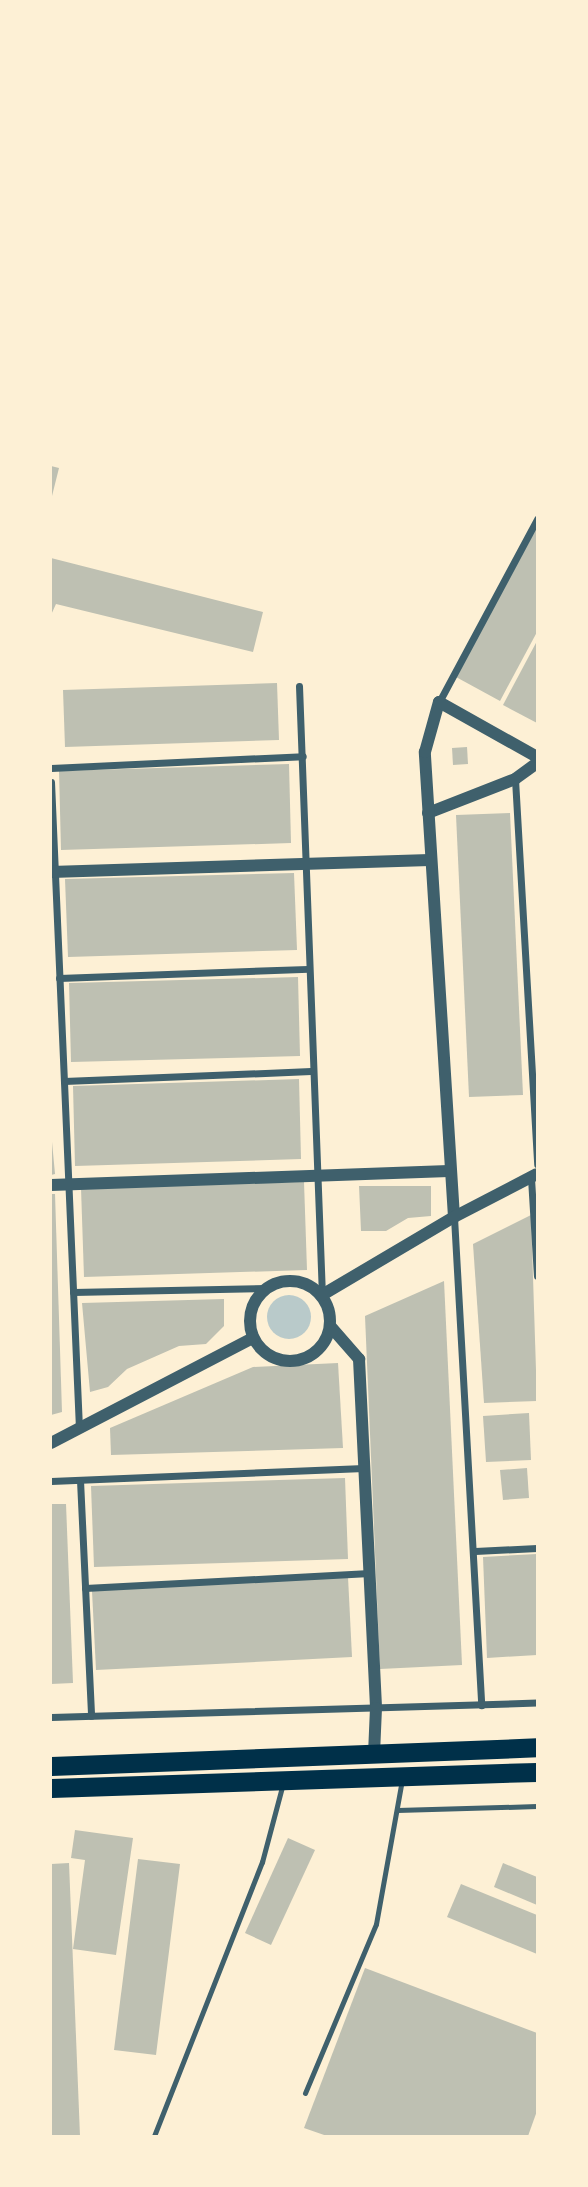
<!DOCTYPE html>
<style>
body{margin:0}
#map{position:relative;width:588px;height:2187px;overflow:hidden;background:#fdf0d5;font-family:"Archivo Narrow",sans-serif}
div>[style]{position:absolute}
.green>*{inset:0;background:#b9caca}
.round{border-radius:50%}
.building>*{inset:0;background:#bec0b2}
.service>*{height:5px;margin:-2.5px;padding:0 2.5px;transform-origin:2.5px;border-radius:2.5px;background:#3f606c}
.minor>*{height:7px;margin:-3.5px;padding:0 3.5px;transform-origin:3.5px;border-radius:3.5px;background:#3f606c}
.tertiary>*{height:12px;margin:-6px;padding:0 6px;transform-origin:6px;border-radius:6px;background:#3f606c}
.tertiary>.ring{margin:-6px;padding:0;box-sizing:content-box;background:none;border:12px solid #3f606c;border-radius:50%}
.trunk>*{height:19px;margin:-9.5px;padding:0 9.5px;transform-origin:9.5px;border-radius:9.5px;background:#003049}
span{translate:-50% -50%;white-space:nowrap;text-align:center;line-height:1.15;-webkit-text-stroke:6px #fdf0d5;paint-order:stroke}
.frame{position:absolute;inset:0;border:52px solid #fdf0d5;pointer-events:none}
</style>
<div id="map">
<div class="green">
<i class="round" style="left:267px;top:1295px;width:44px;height:44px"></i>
</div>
<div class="building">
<i style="clip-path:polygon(51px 466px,59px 468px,52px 496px,51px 496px)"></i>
<i style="clip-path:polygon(537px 527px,537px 632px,500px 701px,456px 677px)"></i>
<i style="clip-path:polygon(51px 558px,263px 612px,253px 652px,56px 604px,51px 615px)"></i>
<i style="clip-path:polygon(537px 641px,537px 723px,503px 705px)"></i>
<i style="clip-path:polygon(277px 683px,279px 740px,65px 747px,63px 690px)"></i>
<i style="clip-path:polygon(467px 747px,468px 764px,453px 765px,452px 748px)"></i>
<i style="clip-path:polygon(289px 764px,291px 843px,61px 850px,59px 771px)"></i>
<i style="clip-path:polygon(510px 813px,523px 1095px,469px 1097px,456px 815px)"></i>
<i style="clip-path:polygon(294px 873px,297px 950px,68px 957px,65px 879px)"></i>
<i style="clip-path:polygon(298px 977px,300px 1056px,71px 1062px,69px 983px)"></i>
<i style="clip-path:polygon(299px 1079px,301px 1159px,75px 1166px,73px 1086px)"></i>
<i style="clip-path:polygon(51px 1131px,55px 1174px,51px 1175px)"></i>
<i style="clip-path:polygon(304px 1182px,307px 1270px,84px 1277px,81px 1188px)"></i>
<i style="clip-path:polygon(359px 1186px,431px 1186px,431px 1216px,408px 1218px,386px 1231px,361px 1231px)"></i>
<i style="clip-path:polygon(51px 1194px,55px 1194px,62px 1412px,51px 1415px)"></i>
<i style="clip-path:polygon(531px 1215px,537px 1401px,484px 1403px,473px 1244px)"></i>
<i style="clip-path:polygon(444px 1281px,462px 1665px,380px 1669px,365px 1316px)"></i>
<i style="clip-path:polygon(224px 1299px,224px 1326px,206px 1344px,179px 1346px,127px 1369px,108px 1387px,90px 1392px,82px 1303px)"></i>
<i style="clip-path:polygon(338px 1363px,343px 1448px,111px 1455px,110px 1428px,253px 1367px)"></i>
<i style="clip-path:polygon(529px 1413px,531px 1460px,486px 1462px,483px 1416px)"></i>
<i style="clip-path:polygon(527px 1468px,529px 1498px,503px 1500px,500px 1470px)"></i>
<i style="clip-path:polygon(345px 1478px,348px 1559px,94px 1567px,91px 1486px)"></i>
<i style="clip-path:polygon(51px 1504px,66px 1504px,73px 1683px,51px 1684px)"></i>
<i style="clip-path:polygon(537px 1554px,537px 1655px,487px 1658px,483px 1557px)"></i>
<i style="clip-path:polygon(348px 1577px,352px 1657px,96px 1670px,92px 1591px)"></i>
<i style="clip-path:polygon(75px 1830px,133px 1838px,116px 1955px,73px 1949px,85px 1860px,71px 1858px)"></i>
<i style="clip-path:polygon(288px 1838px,315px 1850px,271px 1945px,245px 1933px)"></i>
<i style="clip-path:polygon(138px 1859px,180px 1864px,156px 2055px,114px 2050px)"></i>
<i style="clip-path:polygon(69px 1863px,80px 2136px,51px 2136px,51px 1864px)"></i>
<i style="clip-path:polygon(503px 1863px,537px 1877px,537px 1905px,494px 1887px)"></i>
<i style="clip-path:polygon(461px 1884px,537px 1915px,537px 1954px,447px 1917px)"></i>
<i style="clip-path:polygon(365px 1968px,537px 2033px,537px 2111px,528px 2136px,327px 2136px,304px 2128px)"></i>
</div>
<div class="service">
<i style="left:397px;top:1810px;width:140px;rotate:-1.6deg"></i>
<i style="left:305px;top:2093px;width:183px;rotate:-67.2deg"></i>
<i style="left:376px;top:1924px;width:146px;rotate:-79.8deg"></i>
<i style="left:154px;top:2136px;width:295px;rotate:-68.5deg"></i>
<i style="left:262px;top:1862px;width:82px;rotate:-75.1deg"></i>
</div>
<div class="minor">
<i style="left:299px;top:686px;width:609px;rotate:87.84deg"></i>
<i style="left:439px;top:702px;width:208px;rotate:-61.8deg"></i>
<i style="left:51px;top:768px;width:252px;rotate:-2.7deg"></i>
<i style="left:515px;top:779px;width:386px;rotate:86.7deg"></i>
<i style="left:51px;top:782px;width:647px;rotate:87.52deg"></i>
<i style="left:59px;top:978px;width:249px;rotate:-2.1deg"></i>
<i style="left:64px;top:1081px;width:247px;rotate:-2.3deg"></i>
<i style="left:531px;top:1178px;width:98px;rotate:86.5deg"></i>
<i style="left:454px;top:1217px;width:489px;rotate:86.8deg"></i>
<i style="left:73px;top:1292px;width:193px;rotate:-1.2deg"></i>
<i style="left:80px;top:1480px;width:236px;rotate:87.3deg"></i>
<i style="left:51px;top:1481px;width:313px;rotate:-2.4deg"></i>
<i style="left:475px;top:1551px;width:62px;rotate:-2.8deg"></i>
<i style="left:85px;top:1588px;width:285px;rotate:-3deg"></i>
<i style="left:51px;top:1717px;width:486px;rotate:-1.7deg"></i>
</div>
<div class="tertiary">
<i style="left:428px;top:813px;width:93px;rotate:-21.3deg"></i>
<i style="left:515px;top:779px;width:27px;rotate:-36deg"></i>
<i style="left:51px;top:872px;width:379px;rotate:-1.8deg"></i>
<i style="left:51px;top:1185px;width:398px;rotate:-2deg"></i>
<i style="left:454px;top:1217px;width:466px;rotate:-93.6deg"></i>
<i style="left:425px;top:752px;width:52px;rotate:-74.4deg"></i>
<i style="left:439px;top:702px;width:112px;rotate:29.3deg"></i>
<i class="ring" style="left:250px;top:1281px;width:68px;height:68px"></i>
<i style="left:322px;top:1295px;width:153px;rotate:-30.6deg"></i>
<i style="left:454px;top:1217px;width:93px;rotate:-27.4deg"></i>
<i style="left:331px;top:1327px;width:43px;rotate:48.8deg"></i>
<i style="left:359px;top:1359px;width:349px;rotate:87.2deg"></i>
<i style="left:376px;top:1708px;width:45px;rotate:92.5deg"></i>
<i style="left:51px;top:1443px;width:228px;rotate:-27.5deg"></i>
</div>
<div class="trunk">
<i style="left:51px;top:1766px;width:486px;rotate:-2.2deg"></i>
<i style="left:51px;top:1788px;width:486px;rotate:-1.9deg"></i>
</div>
<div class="frame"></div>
</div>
